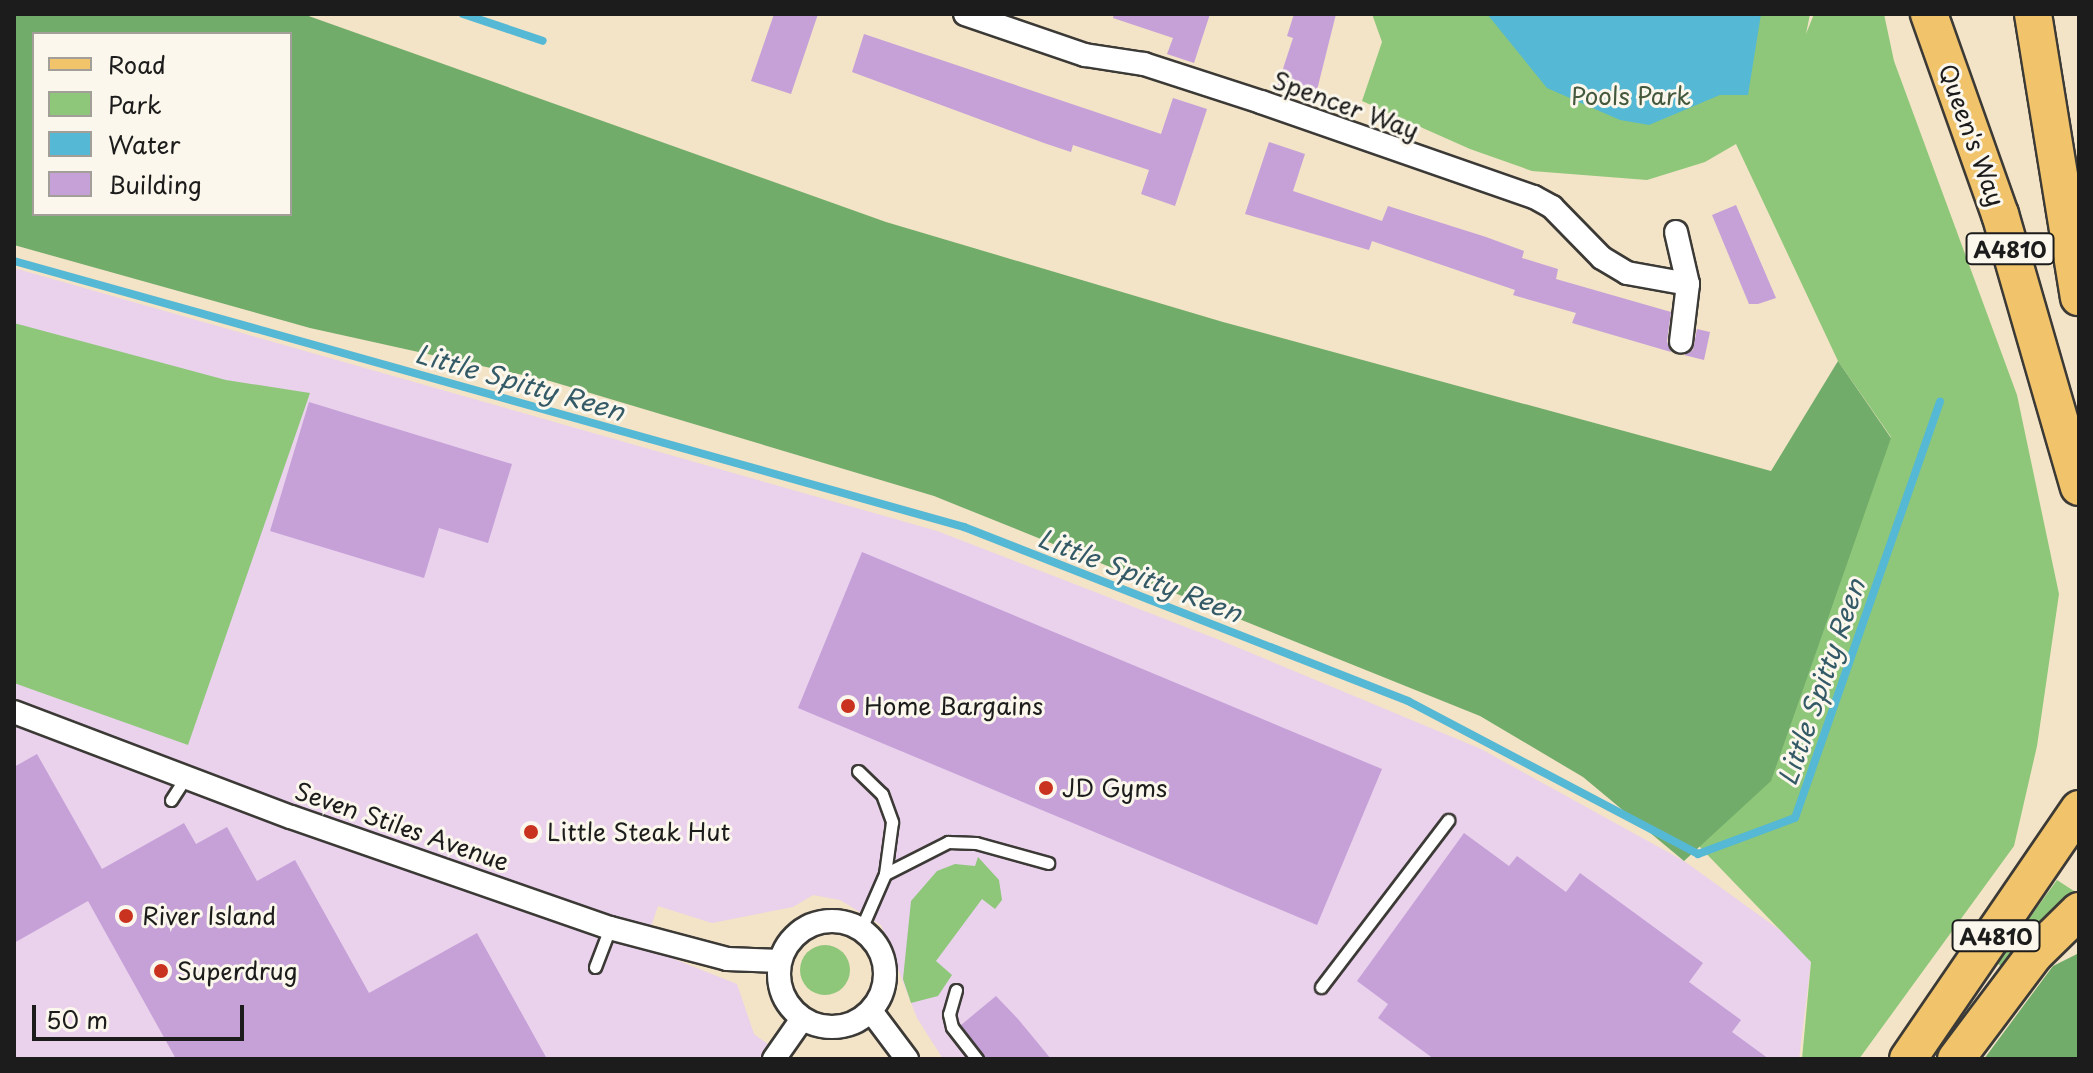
<!DOCTYPE html>
<style>
body{margin:0}
#map{position:relative;width:2093px;height:1073px;overflow:hidden;background:#f3e3c7;font-family:"Playpen Sans",sans-serif}
div>[style]{position:absolute}
.built>*{inset:0;background:#ead1ec}
.green>*{inset:0;background:#8ec77a}
.round{border-radius:50%}
.forest>*{inset:0;background:#72ac6a}
.water>*{inset:0;background:#55b8d4}
.stream>*{height:8px;margin:-4px;padding:0 4px;transform-origin:4px;border-radius:4px;background:#55b8d4}
.building>*{inset:0;background:#c5a1d8}
.roads{filter:drop-shadow(2px 0 #3c3a36) drop-shadow(-2px 0 #3c3a36) drop-shadow(0 2px #3c3a36) drop-shadow(0 -2px #3c3a36)}
.service>*{height:11px;margin:-5.5px;padding:0 5.5px;transform-origin:5.5px;border-radius:5.5px;background:#fff}
.minor>*{height:22px;margin:-11px;padding:0 11px;transform-origin:11px;border-radius:11px;background:#fff}
.minor>.ring{margin:-11px;padding:0;box-sizing:content-box;background:none;border:22px solid #fff;border-radius:50%}
.primary>*{height:36px;margin:-18px;padding:0 18px;transform-origin:18px;border-radius:18px;background:#f1c36a}
.dots>*{width:22px;height:22px;translate:-50% -50%;box-sizing:border-box;border:4px solid #fbf7ec;border-radius:50%}
span{translate:-50% -50%;white-space:nowrap;text-align:center;line-height:1.15;-webkit-text-stroke:6px #fbf7ec;paint-order:stroke}
.shield-label span{padding:2px 6px;background:#fbf7ec;border:2px solid;border-radius:6px;-webkit-text-stroke-width:0}
.shield-label{font-size:22px;color:#1c1c1c;font-weight:700}
.park-label{font-size:24px;color:#44583d}
.street-label{font-size:24px;color:#1c1c1c}
.poi-label{font-size:24px;color:#1c1c1c}
.left{translate:0 -50%;text-align:left}
.water-label{font-size:26px;color:#335a66;font-style:italic}
.frame{position:absolute;inset:0;border:16px solid #1c1c1c;pointer-events:none}
.legend{position:absolute;left:32px;top:32px;width:260px;height:184px;box-sizing:border-box;background:#fbf7ec;border:2px solid #a29f99;margin:0;padding:10px 14px;list-style:none;font-size:24px;color:#1c1c1c}
.legend li{display:flex;align-items:center;gap:16px;height:40px}
.legend b{width:40px;border:2px solid #a29f99}
.scale{position:absolute;left:32px;top:1005px;width:212px;height:36px;box-sizing:border-box;border:4px solid #1c1c1c;border-top:0;padding-left:10px;font-size:24px;line-height:28px;white-space:nowrap;color:#1c1c1c;-webkit-text-stroke:6px #fbf7ec;paint-order:stroke}
</style>
<div id="map">
<div class="built">
<i style="clip-path:polygon(14px 268px,937px 531px,1222px 641px,1481px 749px,1684px 861px,1795px 941px,1811px 962px,1799px 1059px,943px 1059px,917px 1018px,881px 925px,840px 900px,813px 895px,793px 907px,712px 923px,658px 906px,644px 947px,737px 984px,754px 1034px,789px 1059px,14px 1059px)"></i>
</div>
<div class="green">
<i style="clip-path:polygon(1372px 14px,1810px 14px,1806px 34px,1814px 14px,1884px 14px,1894px 61px,2017px 395px,2059px 594px,2037px 746px,2014px 846px,1859px 1059px,1802px 1059px,1811px 962px,1697px 844px,1891px 437px,1838px 361px,1736px 144px,1705px 162px,1647px 180px,1532px 171px,1470px 149px,1362px 101px,1382px 42px)"></i>
<i style="clip-path:polygon(14px 323px,226px 380px,310px 393px,188px 745px,14px 683px)"></i>
<i style="clip-path:polygon(978px 857px,999px 880px,1002px 900px,995px 909px,982px 899px,936px 961px,952px 975px,938px 996px,911px 1003px,903px 979px,911px 901px,937px 871px,955px 864px,975px 866px)"></i>
<i style="clip-path:polygon(2057px 880px,2077px 893px,2003px 968px,1997px 963px)"></i>
<i class="round" style="left:800px;top:945px;width:50px;height:50px"></i>
</div>
<div class="forest">
<i style="clip-path:polygon(evenodd,14px 14px,303px 14px,886px 222px,1223px 322px,1771px 471px,1838px 361px,1891px 438px,1771px 781px,1684px 861px,1583px 777px,1480px 716px,934px 496px,550px 381px,310px 328px,14px 245px,14px 14px,34px 34px,290px 34px,290px 214px,34px 214px,34px 34px)"></i>
<i style="clip-path:polygon(2079px 953px,2079px 1059px,1984px 1059px,2053px 966px)"></i>
</div>
<div class="water">
<i style="clip-path:polygon(1487px 14px,1761px 14px,1748px 95px,1720px 95px,1649px 125px,1620px 120px,1547px 88px)"></i>
</div>
<div class="stream">
<i style="left:463px;top:14px;width:84px;rotate:18.6deg"></i>
<i style="left:14px;top:261px;width:987px;rotate:15.64deg"></i>
<i style="left:964px;top:527px;width:477px;rotate:21.4deg"></i>
<i style="left:1408px;top:701px;width:328px;rotate:27.8deg"></i>
<i style="left:1698px;top:854px;width:103px;rotate:-20.4deg"></i>
<i style="left:1795px;top:818px;width:441px;rotate:-70.8deg"></i>
</div>
<div class="building">
<i style="clip-path:polygon(774px 14px,818px 14px,791px 94px,751px 81px)"></i>
<i style="clip-path:polygon(1114px 14px,1210px 14px,1194px 63px,1167px 54px,1173px 38px,1113px 18px)"></i>
<i style="clip-path:polygon(1294px 14px,1336px 14px,1314px 102px,1276px 90px,1293px 38px,1287px 36px)"></i>
<i style="clip-path:polygon(864px 34px,1161px 134px,1173px 98px,1207px 109px,1175px 206px,1141px 194px,1149px 170px,1073px 145px,1071px 152px,1044px 143px,852px 72px)"></i>
<i style="clip-path:polygon(1269px 142px,1305px 154px,1293px 191px,1382px 221px,1388px 206px,1486px 237px,1524px 251px,1522px 258px,1558px 269px,1556px 279px,1671px 312px,1667px 341px,1671px 352px,1572px 323px,1576px 313px,1513px 295px,1515px 290px,1372px 241px,1369px 250px,1245px 214px)"></i>
<i style="clip-path:polygon(1736px 205px,1776px 298px,1758px 304px,1749px 304px,1712px 215px)"></i>
<i style="clip-path:polygon(1697px 329px,1710px 332px,1704px 360px,1684px 355px,1693px 350px)"></i>
<i style="clip-path:polygon(309px 402px,512px 464px,488px 543px,439px 528px,424px 578px,270px 531px)"></i>
<i style="clip-path:polygon(862px 552px,1382px 769px,1317px 925px,798px 708px)"></i>
<i style="clip-path:polygon(37px 754px,102px 869px,184px 823px,196px 844px,227px 827px,257px 881px,295px 860px,369px 993px,477px 933px,547px 1059px,176px 1059px,88px 901px,14px 943px,14px 767px)"></i>
<i style="clip-path:polygon(1464px 833px,1509px 866px,1517px 856px,1566px 892px,1580px 873px,1703px 963px,1689px 982px,1741px 1020px,1732px 1032px,1769px 1059px,1434px 1059px,1378px 1018px,1388px 1004px,1357px 981px)"></i>
<i style="clip-path:polygon(996px 996px,1018px 1019px,1051px 1059px,985px 1059px,961px 1025px)"></i>
</div>
<div class="roads">
<div class="service">
<i style="left:858px;top:771px;width:33px;rotate:44deg"></i>
<i style="left:882px;top:794px;width:30px;rotate:70deg"></i>
<i style="left:892px;top:822px;width:52px;rotate:97.7deg"></i>
<i style="left:171px;top:800px;width:27px;rotate:-57deg"></i>
<i style="left:861px;top:929px;width:60px;rotate:-66.4deg"></i>
<i style="left:885px;top:874px;width:71px;rotate:-26.9deg"></i>
<i style="left:948px;top:842px;width:28px;rotate:2deg"></i>
<i style="left:976px;top:843px;width:75px;rotate:15.5deg"></i>
<i style="left:595px;top:967px;width:42px;rotate:-69deg"></i>
<i style="left:1321px;top:987px;width:210px;rotate:-52.7deg"></i>
<i style="left:956px;top:990px;width:25px;rotate:106deg"></i>
<i style="left:949px;top:1014px;width:13px;rotate:77deg"></i>
<i style="left:952px;top:1027px;width:41px;rotate:52deg"></i>
</div>
<div class="minor">
<i style="left:965px;top:14px;width:127px;rotate:18.9deg"></i>
<i style="left:1085px;top:55px;width:60px;rotate:8.7deg"></i>
<i style="left:1144px;top:64px;width:123px;rotate:18deg"></i>
<i style="left:1261px;top:102px;width:289px;rotate:19.2deg"></i>
<i style="left:1534px;top:197px;width:21px;rotate:29deg"></i>
<i style="left:1552px;top:207px;width:71px;rotate:45.6deg"></i>
<i style="left:1602px;top:258px;width:29px;rotate:31deg"></i>
<i style="left:1627px;top:273px;width:62px;rotate:10.2deg"></i>
<i style="left:1676px;top:232px;width:53px;rotate:77deg"></i>
<i style="left:1688px;top:284px;width:58px;rotate:96.9deg"></i>
<i style="left:14px;top:712px;width:296px;rotate:20.8deg"></i>
<i style="left:291px;top:817px;width:338px;rotate:19.2deg"></i>
<i style="left:610px;top:928px;width:121px;rotate:14.8deg"></i>
<i style="left:727px;top:959px;width:53px;rotate:2.2deg"></i>
<i class="ring" style="left:779px;top:921px;width:84px;height:84px"></i>
<i style="left:871px;top:1011px;width:60px;rotate:53.1deg"></i>
<i style="left:774px;top:1059px;width:49px;rotate:-55deg"></i>
</div>
<div class="primary">
<i style="left:1929px;top:14px;width:212px;rotate:70.5deg"></i>
<i style="left:2000px;top:214px;width:284px;rotate:73.9deg"></i>
<i style="left:2033px;top:14px;width:287px;rotate:80.8deg"></i>
<i style="left:1908px;top:1059px;width:303px;rotate:-55.6deg"></i>
<i style="left:1956px;top:1059px;width:130px;rotate:-53.1deg"></i>
<i style="left:2034px;top:955px;width:63px;rotate:-44.4deg"></i>
</div>
</div>
<div class="dots">
<i style="left:848px;top:706px;background:#c8321e"></i>
<i style="left:1046px;top:788px;background:#c8321e"></i>
<i style="left:531px;top:832px;background:#c8321e"></i>
<i style="left:126px;top:916px;background:#c8321e"></i>
<i style="left:161px;top:971px;background:#c8321e"></i>
</div>
<div class="shield-label">
<span style="left:2010px;top:249px">A4810</span>
<span style="left:1996px;top:936px">A4810</span>
</div>
<div class="park-label">
<span style="left:1631px;top:96px">Pools Park</span>
</div>
<div class="street-label">
<span style="left:1346px;top:105px;rotate:20deg">Spencer Way</span>
<span style="left:1972px;top:135px;rotate:70deg">Queen's Way</span>
<span style="left:402px;top:826px;rotate:19deg">Seven Stiles Avenue</span>
</div>
<div class="poi-label">
<span class="left" style="left:864px;top:706px">Home Bargains</span>
<span class="left" style="left:1062px;top:788px">JD Gyms</span>
<span class="left" style="left:547px;top:832px">Little Steak Hut</span>
<span class="left" style="left:142px;top:916px">River Island</span>
<span class="left" style="left:177px;top:971px">Superdrug</span>
</div>
<div class="water-label">
<span style="left:520px;top:382px;rotate:16deg">Little Spitty Reen</span>
<span style="left:1140px;top:575px;rotate:21deg">Little Spitty Reen</span>
<span style="left:1821px;top:682px;rotate:-71deg">Little Spitty Reen</span>
</div>
<div class="frame"></div>
<ul class="legend">
<li><b style="height:10px;background:#f1c36a"></b>Road</li>
<li><b style="height:22px;background:#8ec77a"></b>Park</li>
<li><b style="height:22px;background:#55b8d4"></b>Water</li>
<li><b style="height:22px;background:#c5a1d8"></b>Building</li>
</ul>
<div class="scale">50 m</div>
</div>
